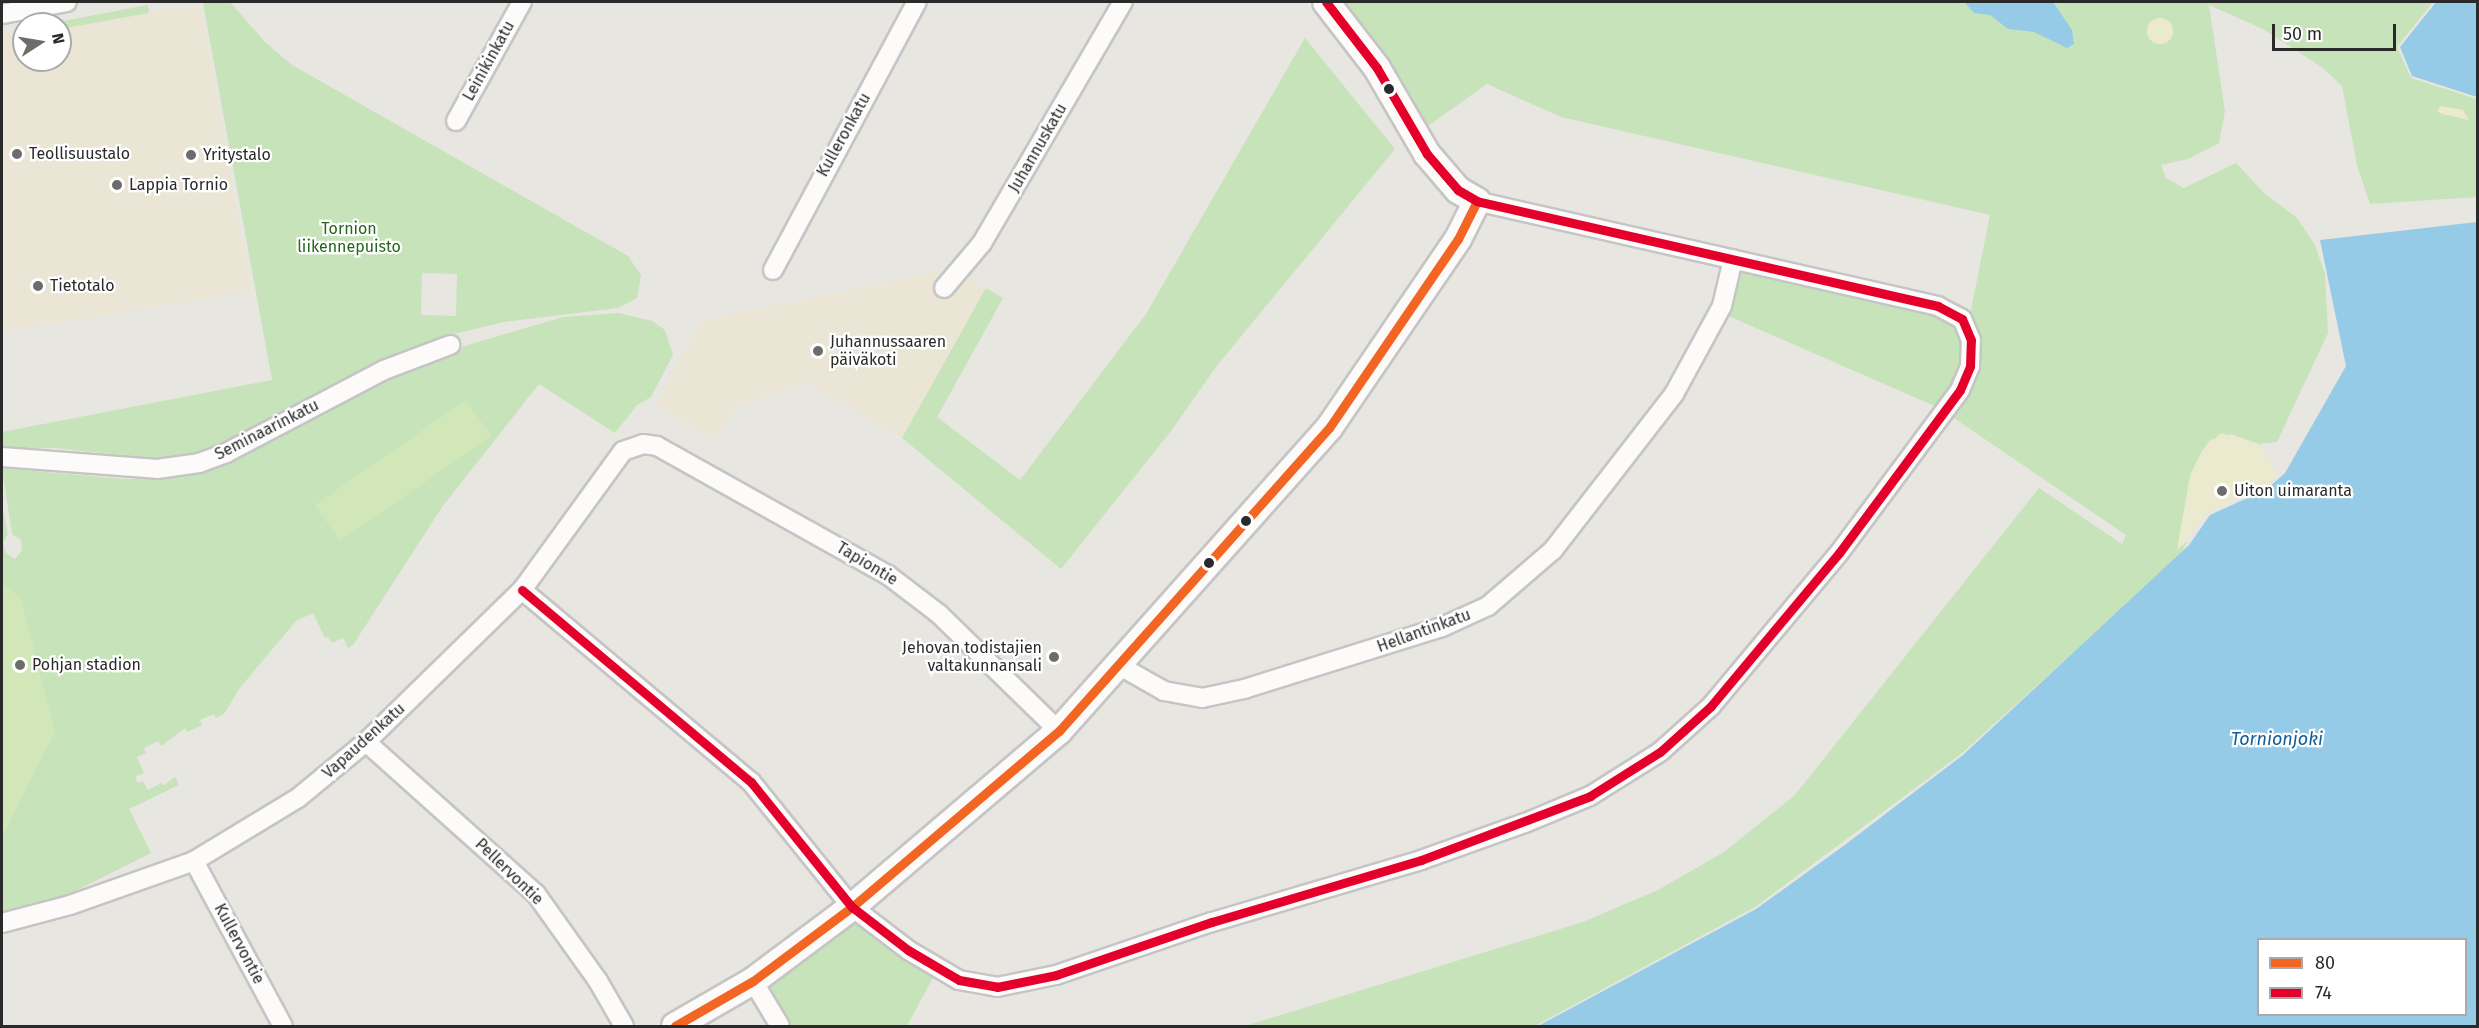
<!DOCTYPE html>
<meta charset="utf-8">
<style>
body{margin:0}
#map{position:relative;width:2479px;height:1028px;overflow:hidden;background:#e8e6e0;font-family:"Fira Sans",sans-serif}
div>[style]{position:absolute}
.education>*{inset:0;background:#ebe5d5}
.green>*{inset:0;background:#c7e3ba}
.sand>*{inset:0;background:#eceace}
.round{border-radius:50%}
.pitch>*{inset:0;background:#d1e7b8}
.water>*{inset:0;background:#96cbe8}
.roads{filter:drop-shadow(2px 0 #c5c5c5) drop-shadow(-2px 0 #c5c5c5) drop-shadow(0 2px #c5c5c5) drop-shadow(0 -2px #c5c5c5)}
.street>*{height:18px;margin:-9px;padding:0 9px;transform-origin:9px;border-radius:9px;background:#fcfbfa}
.secondary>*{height:26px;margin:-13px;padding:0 13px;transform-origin:13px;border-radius:13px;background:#fcfbfa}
.bus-1>*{height:9px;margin:-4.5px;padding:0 4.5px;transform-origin:4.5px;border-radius:4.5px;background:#f26522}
.bus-2>*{height:9px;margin:-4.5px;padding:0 4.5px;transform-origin:4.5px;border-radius:4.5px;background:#e4002b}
.dots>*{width:16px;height:16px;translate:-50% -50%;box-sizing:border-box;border:3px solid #fff;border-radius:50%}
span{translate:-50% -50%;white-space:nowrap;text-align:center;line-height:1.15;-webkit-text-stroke:4.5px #fff;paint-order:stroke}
.street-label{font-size:16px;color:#2a2a2a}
.poi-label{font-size:16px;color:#2a2a2a}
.left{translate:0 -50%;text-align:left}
.right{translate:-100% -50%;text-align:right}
.park-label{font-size:16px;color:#25651c}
.water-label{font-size:18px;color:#115d97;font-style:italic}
.frame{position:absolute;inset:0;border:3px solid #2a2a2a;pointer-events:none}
.legend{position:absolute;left:2257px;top:938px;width:210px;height:78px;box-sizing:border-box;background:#fff;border:2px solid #aaa;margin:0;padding:8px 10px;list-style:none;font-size:18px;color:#2a2a2a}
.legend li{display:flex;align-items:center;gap:12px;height:30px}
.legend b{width:30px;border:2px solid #aaa}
.north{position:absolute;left:12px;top:12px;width:60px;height:60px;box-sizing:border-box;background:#fff;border:2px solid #aaa;border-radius:50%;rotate:78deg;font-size:16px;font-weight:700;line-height:24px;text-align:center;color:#2a2a2a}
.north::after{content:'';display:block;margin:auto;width:21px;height:27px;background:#6c6c6a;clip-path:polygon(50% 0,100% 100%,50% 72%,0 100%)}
.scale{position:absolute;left:2272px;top:24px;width:124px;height:27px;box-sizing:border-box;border:3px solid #2a2a2a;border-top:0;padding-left:8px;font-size:18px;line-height:21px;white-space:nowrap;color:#2a2a2a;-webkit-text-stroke:4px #fff;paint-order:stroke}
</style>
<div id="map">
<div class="education">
<i style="clip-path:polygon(200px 4px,251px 291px,2px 332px,2px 34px,24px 29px,24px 60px,60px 60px,60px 24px,47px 24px,148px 5px,150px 13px)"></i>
<i style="clip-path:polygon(953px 269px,986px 288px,902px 438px,806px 382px,737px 406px,715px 438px,655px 405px,703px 320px)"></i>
</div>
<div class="green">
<i style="clip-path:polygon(evenodd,230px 2px,265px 42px,292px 65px,628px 256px,641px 275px,637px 298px,618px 308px,504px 322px,450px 335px,376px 363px,280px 419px,222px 447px,184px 457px,138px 457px,54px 448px,2px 449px,2px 432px,272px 380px,203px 3px,230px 2px,422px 273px,457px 274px,456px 316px,421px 315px,422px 273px)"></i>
<i style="clip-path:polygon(1341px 2px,2433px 2px,2397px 47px,2411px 78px,2477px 99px,2477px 197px,2370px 204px,2357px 165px,2342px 86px,2323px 68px,2263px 29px,2209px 5px,2225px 111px,2219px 143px,2188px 159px,2161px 165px,2166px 178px,2184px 188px,2236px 163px,2264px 193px,2297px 218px,2315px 245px,2325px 274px,2328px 333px,2277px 442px,2259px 444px,2231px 434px,2210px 440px,2202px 451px,2190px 476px,2178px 549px,2188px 541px,2177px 559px,1961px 754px,1755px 907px,1535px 1026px,1245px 1026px,1583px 922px,1658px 890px,1724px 852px,1795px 795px,2039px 488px,2122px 544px,2126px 535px,1939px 408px,1724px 314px,1737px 266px,1970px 315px,1990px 215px,1561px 117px,1487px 84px,1425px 128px)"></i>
<i style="clip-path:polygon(148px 5px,149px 13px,60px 29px,60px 24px,47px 24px)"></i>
<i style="clip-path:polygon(1305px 38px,1395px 149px,1216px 367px,1171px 431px,1061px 569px,902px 438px,986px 288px,1003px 298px,937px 417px,1020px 480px,1146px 314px)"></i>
<i style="clip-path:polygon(619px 313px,652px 321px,665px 330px,673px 355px,651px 397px,637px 405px,615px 433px,539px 384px,442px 507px,353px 645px,348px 648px,343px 638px,332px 643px,328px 637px,325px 638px,313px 613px,296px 621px,239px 689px,224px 714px,216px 718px,214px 714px,200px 720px,202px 725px,187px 732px,185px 728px,161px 746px,158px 741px,144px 748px,146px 753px,137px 757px,144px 773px,135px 777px,138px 783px,143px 781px,148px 790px,161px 783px,163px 786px,175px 777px,179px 785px,129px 809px,151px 853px,67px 895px,2px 913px,2px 505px,8px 534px,3px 542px,6px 553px,15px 559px,22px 550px,21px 540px,12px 534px,2px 468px,124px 479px,165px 478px,205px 470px,434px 355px,563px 317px)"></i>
<i style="clip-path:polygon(858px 901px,912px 945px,941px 963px,907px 1026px,772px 1026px,744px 980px)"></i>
</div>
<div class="sand">
<i class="round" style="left:2147px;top:18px;width:26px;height:26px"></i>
<i style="clip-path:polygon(2441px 106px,2463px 110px,2469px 120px,2442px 114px,2437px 111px)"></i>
<i style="clip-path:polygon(2221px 433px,2259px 444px,2278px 475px,2264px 486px,2208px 512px,2177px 550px,2190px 476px,2202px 451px)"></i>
</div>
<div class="pitch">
<i style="clip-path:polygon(466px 400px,491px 436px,340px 541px,315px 505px)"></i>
<i style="clip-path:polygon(2px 583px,21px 598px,55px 732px,2px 837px)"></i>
</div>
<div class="water">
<i style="clip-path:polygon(1964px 2px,2053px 2px,2072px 30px,2074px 44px,2067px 48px,2034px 32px,2008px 29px,1990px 15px,1974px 13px)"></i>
<i style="clip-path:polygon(2436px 2px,2477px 2px,2477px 97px,2412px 76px,2400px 47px)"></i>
<i style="clip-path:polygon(evenodd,2477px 222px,2477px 1026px,1538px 1026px,1756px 909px,1842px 847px,1963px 755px,2189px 545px,2210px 515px,2267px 489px,2285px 473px,2346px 366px,2320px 240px,2477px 222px,2258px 940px,2466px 940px,2466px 1014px,2258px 1014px,2258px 940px)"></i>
</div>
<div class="roads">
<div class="street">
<i style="left:2px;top:14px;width:66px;rotate:-10.5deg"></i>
<i style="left:456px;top:121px;width:136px;rotate:-61deg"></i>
<i style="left:773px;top:270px;width:304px;rotate:-61.8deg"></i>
<i style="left:944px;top:288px;width:59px;rotate:-49.8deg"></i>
<i style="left:982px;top:243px;width:279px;rotate:-59.7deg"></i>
<i style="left:2px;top:457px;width:155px;rotate:4.4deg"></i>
<i style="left:157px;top:469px;width:42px;rotate:-8.1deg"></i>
<i style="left:199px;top:463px;width:29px;rotate:-20deg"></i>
<i style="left:226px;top:453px;width:178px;rotate:-27.7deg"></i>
<i style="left:384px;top:370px;width:71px;rotate:-20.7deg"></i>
<i style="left:522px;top:590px;width:299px;rotate:40deg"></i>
<i style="left:751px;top:782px;width:161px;rotate:51.1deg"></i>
<i style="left:852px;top:907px;width:71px;rotate:37.5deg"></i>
<i style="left:908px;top:950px;width:59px;rotate:30.5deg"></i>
<i style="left:959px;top:980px;width:39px;rotate:10deg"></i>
<i style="left:997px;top:987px;width:60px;rotate:-11.5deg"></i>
<i style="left:1056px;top:975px;width:165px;rotate:-18.8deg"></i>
<i style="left:1212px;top:922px;width:218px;rotate:-16.5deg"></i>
<i style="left:1421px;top:860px;width:110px;rotate:-19.6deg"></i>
<i style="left:1525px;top:823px;width:70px;rotate:-22.6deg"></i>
<i style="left:1590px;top:796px;width:83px;rotate:-32.2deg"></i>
<i style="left:1660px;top:752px;width:69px;rotate:-42deg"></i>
<i style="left:1711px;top:706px;width:199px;rotate:-50.1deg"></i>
<i style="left:1839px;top:553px;width:203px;rotate:-53.4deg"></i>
<i style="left:1960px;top:390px;width:26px;rotate:-67deg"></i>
<i style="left:1970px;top:366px;width:26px;rotate:-88deg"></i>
<i style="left:1971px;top:340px;width:23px;rotate:-113deg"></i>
<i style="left:1962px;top:319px;width:27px;rotate:-152deg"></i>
<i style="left:1938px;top:306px;width:473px;rotate:-167.2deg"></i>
<i style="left:1120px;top:666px;width:51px;rotate:29.6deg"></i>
<i style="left:1164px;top:691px;width:39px;rotate:10deg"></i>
<i style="left:1202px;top:698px;width:43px;rotate:-12.1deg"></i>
<i style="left:1244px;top:689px;width:207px;rotate:-17.4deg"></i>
<i style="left:1442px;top:627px;width:51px;rotate:-24.5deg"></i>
<i style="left:1488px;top:606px;width:86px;rotate:-40.7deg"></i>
<i style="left:1553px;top:550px;width:197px;rotate:-52.2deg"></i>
<i style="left:1674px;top:394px;width:100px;rotate:-61.4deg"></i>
<i style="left:1722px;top:306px;width:48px;rotate:-76.8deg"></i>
<i style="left:366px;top:742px;width:228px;rotate:41.8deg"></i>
<i style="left:536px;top:894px;width:107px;rotate:54.5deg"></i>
<i style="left:598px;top:981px;width:52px;rotate:60deg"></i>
<i style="left:194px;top:861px;width:187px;rotate:61.7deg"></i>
<i style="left:2px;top:923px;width:70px;rotate:-14.8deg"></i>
<i style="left:70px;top:905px;width:132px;rotate:-19.5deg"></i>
<i style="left:194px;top:861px;width:122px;rotate:-31.2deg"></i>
<i style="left:298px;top:798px;width:88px;rotate:-39.5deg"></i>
<i style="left:366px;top:742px;width:218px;rotate:-44.3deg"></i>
<i style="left:522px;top:590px;width:172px;rotate:-54deg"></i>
<i style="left:623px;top:451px;width:21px;rotate:-19deg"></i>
<i style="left:643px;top:444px;width:14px;rotate:8deg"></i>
<i style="left:657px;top:446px;width:265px;rotate:29.2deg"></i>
<i style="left:888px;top:575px;width:64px;rotate:37.4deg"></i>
<i style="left:939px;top:614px;width:168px;rotate:44.3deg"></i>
<i style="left:753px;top:981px;width:52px;rotate:59deg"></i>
</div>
<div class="secondary">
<i style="left:675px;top:1026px;width:90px;rotate:-30deg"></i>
<i style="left:753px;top:981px;width:124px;rotate:-36.8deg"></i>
<i style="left:852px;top:907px;width:272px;rotate:-40.4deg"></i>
<i style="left:1059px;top:731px;width:406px;rotate:-48.3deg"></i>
<i style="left:1329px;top:428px;width:229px;rotate:-55.7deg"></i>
<i style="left:1458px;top:239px;width:42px;rotate:-63.4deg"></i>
<i style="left:1477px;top:201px;width:22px;rotate:-150deg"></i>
<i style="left:1458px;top:190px;width:48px;rotate:-130.7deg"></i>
<i style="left:1427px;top:154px;width:99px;rotate:-120.2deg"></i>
<i style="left:1377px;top:68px;width:83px;rotate:-127.7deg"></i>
</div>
</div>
<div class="bus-1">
<i style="left:675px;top:1026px;width:90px;rotate:-30deg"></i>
<i style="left:753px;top:981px;width:124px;rotate:-36.8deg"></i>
<i style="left:852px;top:907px;width:272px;rotate:-40.4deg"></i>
<i style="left:1059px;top:731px;width:406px;rotate:-48.3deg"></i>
<i style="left:1329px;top:428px;width:229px;rotate:-55.7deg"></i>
<i style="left:1458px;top:239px;width:42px;rotate:-63.4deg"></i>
</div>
<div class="bus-2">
<i style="left:522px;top:590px;width:299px;rotate:40deg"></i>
<i style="left:751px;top:782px;width:161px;rotate:51.1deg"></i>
<i style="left:852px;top:907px;width:71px;rotate:37.5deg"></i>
<i style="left:908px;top:950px;width:59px;rotate:30.5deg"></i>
<i style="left:959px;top:980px;width:39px;rotate:10deg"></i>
<i style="left:997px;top:987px;width:60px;rotate:-11.5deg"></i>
<i style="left:1056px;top:975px;width:165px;rotate:-18.8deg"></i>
<i style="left:1212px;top:922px;width:218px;rotate:-16.5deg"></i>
<i style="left:1421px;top:860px;width:181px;rotate:-20.7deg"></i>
<i style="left:1590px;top:796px;width:83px;rotate:-32.2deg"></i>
<i style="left:1660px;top:752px;width:69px;rotate:-42deg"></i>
<i style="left:1711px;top:706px;width:199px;rotate:-50.1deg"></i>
<i style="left:1839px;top:553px;width:203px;rotate:-53.4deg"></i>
<i style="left:1960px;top:390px;width:26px;rotate:-67deg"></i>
<i style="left:1970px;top:366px;width:26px;rotate:-88deg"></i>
<i style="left:1971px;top:340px;width:23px;rotate:-113deg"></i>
<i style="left:1962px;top:319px;width:27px;rotate:-152deg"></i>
<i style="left:1938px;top:306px;width:473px;rotate:-167.2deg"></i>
<i style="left:1477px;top:201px;width:22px;rotate:-150deg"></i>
<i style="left:1458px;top:190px;width:48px;rotate:-130.7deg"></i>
<i style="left:1427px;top:154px;width:99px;rotate:-120.2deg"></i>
<i style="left:1377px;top:68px;width:83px;rotate:-127.7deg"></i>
</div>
<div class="dots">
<i style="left:1389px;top:89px;background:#2a2a2a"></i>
<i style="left:17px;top:154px;background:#6c6c6a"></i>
<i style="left:191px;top:155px;background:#6c6c6a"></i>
<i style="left:117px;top:185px;background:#6c6c6a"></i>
<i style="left:38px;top:286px;background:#6c6c6a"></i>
<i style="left:818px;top:351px;background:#6c6c6a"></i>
<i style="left:2222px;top:491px;background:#6c6c6a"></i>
<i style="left:1246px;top:521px;background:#2a2a2a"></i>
<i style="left:1209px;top:563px;background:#2a2a2a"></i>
<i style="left:1054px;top:657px;background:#6c6c6a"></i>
<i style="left:20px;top:665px;background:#6c6c6a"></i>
</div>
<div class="street-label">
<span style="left:489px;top:61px;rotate:-61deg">Leinikinkatu</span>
<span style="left:844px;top:135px;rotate:-61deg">Kulleronkatu</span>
<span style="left:1038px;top:148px;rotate:-60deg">Juhannuskatu</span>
<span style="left:267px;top:430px;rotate:-27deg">Seminaarinkatu</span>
<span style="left:867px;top:564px;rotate:31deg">Tapiontie</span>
<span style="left:1424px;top:631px;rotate:-20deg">Hellantinkatu</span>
<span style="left:364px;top:741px;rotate:-42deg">Vapaudenkatu</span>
<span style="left:509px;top:872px;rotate:44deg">Pellervontie</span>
<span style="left:239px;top:944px;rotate:62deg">Kullervontie</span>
</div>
<div class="poi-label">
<span class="left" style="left:29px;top:154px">Teollisuustalo</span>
<span class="left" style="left:203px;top:155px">Yritystalo</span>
<span class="left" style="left:129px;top:185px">Lappia Tornio</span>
<span class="left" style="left:50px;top:286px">Tietotalo</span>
<span class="left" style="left:830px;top:351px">Juhannussaaren<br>päiväkoti</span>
<span class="left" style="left:2234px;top:491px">Uiton uimaranta</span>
<span class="right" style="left:1042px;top:657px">Jehovan todistajien<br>valtakunnansali</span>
<span class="left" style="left:32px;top:665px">Pohjan stadion</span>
</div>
<div class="park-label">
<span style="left:349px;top:238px">Tornion<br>liikennepuisto</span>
</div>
<div class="water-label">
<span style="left:2277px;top:739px">Tornionjoki</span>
</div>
<div class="frame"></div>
<ul class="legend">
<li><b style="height:8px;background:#f26522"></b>80</li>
<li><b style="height:8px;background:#e4002b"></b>74</li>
</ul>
<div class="north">N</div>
<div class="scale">50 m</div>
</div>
